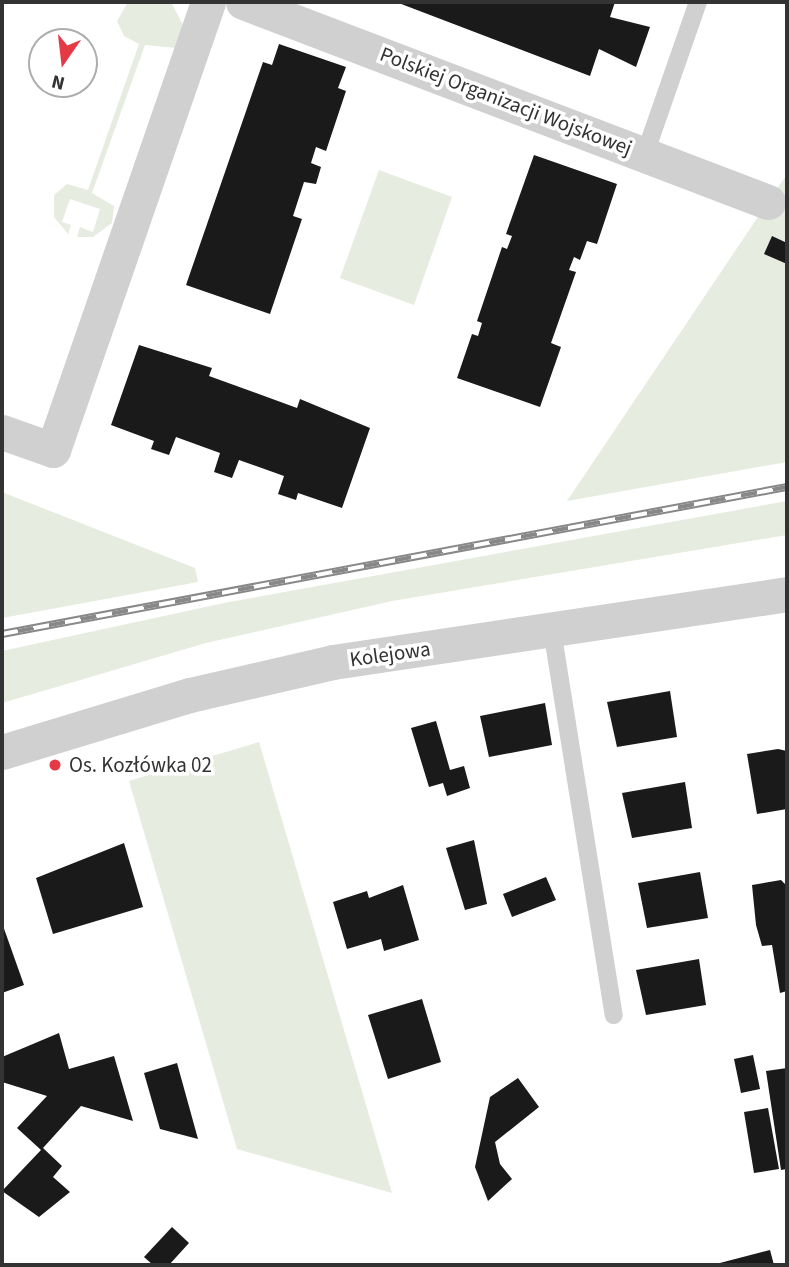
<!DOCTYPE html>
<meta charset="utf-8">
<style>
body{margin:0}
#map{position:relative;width:789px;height:1267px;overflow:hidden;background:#fff;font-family:"Source Sans 3",sans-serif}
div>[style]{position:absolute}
.green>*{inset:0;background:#e6ecdf}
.building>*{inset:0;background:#1a1a1a}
.lane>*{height:18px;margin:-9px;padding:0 9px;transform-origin:9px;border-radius:9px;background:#d0d0d0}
.street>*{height:35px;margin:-17.5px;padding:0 17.5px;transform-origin:17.5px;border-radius:17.5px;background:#d0d0d0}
.rail>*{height:8px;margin-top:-4px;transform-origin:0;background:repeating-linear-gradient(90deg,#fff 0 16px,#888 0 32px);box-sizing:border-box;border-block:2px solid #888}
.dots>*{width:19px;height:19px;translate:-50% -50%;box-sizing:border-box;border:4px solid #fff;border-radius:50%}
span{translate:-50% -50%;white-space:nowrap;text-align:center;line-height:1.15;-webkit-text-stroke:7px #fff;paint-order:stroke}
.street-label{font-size:21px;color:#333}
.poi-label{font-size:21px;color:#333}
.left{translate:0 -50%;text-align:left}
.frame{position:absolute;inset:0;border:4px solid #333;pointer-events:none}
.north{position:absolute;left:28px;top:28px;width:70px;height:70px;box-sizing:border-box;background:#fff;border:2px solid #adadad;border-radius:50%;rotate:194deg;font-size:19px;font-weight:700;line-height:28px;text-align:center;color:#333}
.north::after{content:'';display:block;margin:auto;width:24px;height:32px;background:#e63946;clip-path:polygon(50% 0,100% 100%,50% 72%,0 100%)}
</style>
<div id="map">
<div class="green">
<i style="clip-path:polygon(171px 2px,183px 25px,176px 48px,145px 45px,92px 193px,114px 206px,112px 223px,93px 237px,77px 237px,80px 227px,93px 232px,100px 209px,70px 199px,62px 222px,71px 225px,68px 234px,54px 217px,54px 195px,67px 184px,88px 190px,139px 44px,124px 36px,117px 21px,128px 2px)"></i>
<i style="clip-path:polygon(379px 170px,452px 197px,414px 305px,340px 278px)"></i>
<i style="clip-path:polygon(787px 174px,787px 462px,567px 501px,768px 202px)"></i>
<i style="clip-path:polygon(2px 492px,195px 568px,198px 582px,2px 618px)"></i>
<i style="clip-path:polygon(787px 501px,787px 535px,392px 601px,206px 643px,2px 703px,2px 651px,224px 603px)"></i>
<i style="clip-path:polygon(259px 742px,392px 1193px,237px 1149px,129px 781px)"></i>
</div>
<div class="building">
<i style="clip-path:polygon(396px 2px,615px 2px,610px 17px,650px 27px,636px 67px,599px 49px,590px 76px)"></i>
<i style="clip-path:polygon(279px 44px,346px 67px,338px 88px,346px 91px,326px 151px,316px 147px,311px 163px,321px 167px,316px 184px,304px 182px,293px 216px,302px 219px,270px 314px,186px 285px,263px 62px,272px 65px)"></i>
<i style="clip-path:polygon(534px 155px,617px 184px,597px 244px,587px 241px,580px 260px,574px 257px,569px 270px,576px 272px,551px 343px,561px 347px,540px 407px,457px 378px,472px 334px,478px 336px,482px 323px,477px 321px,502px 247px,507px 249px,512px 236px,506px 234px)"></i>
<i style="clip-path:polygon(772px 236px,787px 243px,787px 264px,764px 254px)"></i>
<i style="clip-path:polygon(139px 345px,212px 368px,209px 376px,297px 408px,300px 399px,370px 428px,342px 508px,298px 493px,296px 500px,278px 494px,284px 476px,239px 460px,232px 478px,214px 472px,220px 453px,176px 437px,169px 455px,151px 449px,154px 441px,111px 425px)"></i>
<i style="clip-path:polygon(670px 691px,677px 737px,617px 747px,607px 702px)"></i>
<i style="clip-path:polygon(545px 703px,552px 745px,489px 757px,480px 716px)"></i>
<i style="clip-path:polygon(436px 721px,450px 770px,464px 766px,470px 788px,447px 796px,443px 783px,429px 787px,411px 728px)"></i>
<i style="clip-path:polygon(778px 749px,787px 751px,787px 809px,757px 814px,747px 754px)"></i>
<i style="clip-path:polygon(685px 782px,692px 828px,632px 838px,622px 793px)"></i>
<i style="clip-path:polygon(474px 840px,487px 904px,465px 910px,446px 848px)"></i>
<i style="clip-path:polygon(124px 843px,143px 907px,53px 934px,36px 878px)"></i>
<i style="clip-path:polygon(700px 872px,708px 918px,647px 928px,638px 883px)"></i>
<i style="clip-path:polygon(546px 877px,556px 900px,512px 917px,503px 894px)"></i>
<i style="clip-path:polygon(781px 880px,787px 886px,787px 991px,780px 993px,772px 945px,762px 946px,756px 925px,752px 885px)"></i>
<i style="clip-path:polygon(403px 885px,419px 940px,384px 951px,381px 939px,347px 949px,333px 902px,367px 891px,369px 898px)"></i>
<i style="clip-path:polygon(2px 923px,24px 985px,2px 993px)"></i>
<i style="clip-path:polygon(699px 959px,706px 1005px,646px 1015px,636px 970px)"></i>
<i style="clip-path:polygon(422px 999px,441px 1062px,388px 1079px,368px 1015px)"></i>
<i style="clip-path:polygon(59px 1033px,69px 1069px,114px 1056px,133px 1121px,81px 1106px,43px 1148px,62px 1166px,53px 1177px,70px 1192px,39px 1217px,2px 1191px,41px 1150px,17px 1128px,47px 1096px,2px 1082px,2px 1057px)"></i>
<i style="clip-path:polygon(753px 1055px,760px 1089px,741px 1093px,734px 1059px)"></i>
<i style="clip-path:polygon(177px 1063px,198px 1139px,160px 1129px,144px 1073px)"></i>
<i style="clip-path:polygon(787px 1068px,787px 1169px,781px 1170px,766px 1071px)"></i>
<i style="clip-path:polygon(518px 1078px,539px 1107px,495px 1142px,500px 1164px,512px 1179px,488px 1201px,475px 1167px,490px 1097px)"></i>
<i style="clip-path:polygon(768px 1108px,779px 1169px,754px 1173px,744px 1112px)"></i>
<i style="clip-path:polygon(172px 1227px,189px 1243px,169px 1265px,153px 1265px,144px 1257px)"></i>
<i style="clip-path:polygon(770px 1250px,774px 1265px,717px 1265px,716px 1264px)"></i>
</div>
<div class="lane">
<i style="left:645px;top:154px;width:161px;rotate:-70.8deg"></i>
<i style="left:552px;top:630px;width:390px;rotate:80.9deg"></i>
</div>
<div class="street">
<i style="left:243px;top:2px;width:562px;rotate:20.85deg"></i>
<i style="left:2px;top:432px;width:54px;rotate:19.4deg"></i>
<i style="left:53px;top:450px;width:474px;rotate:-70.9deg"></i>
<i style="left:2px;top:752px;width:196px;rotate:-16.9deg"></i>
<i style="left:190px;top:695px;width:147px;rotate:-13deg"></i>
<i style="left:333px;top:662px;width:459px;rotate:-8.5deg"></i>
</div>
<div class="rail">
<i style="left:2px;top:634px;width:799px;rotate:-10.61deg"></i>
</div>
<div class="dots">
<i style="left:55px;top:765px;background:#e63946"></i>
</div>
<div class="street-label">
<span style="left:506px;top:101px;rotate:21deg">Polskiej Organizacji Wojskowej</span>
<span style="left:390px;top:654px;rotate:-8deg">Kolejowa</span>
</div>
<div class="poi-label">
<span class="left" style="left:69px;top:765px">Os. Kozłówka 02</span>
</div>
<div class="frame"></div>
<div class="north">N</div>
</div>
